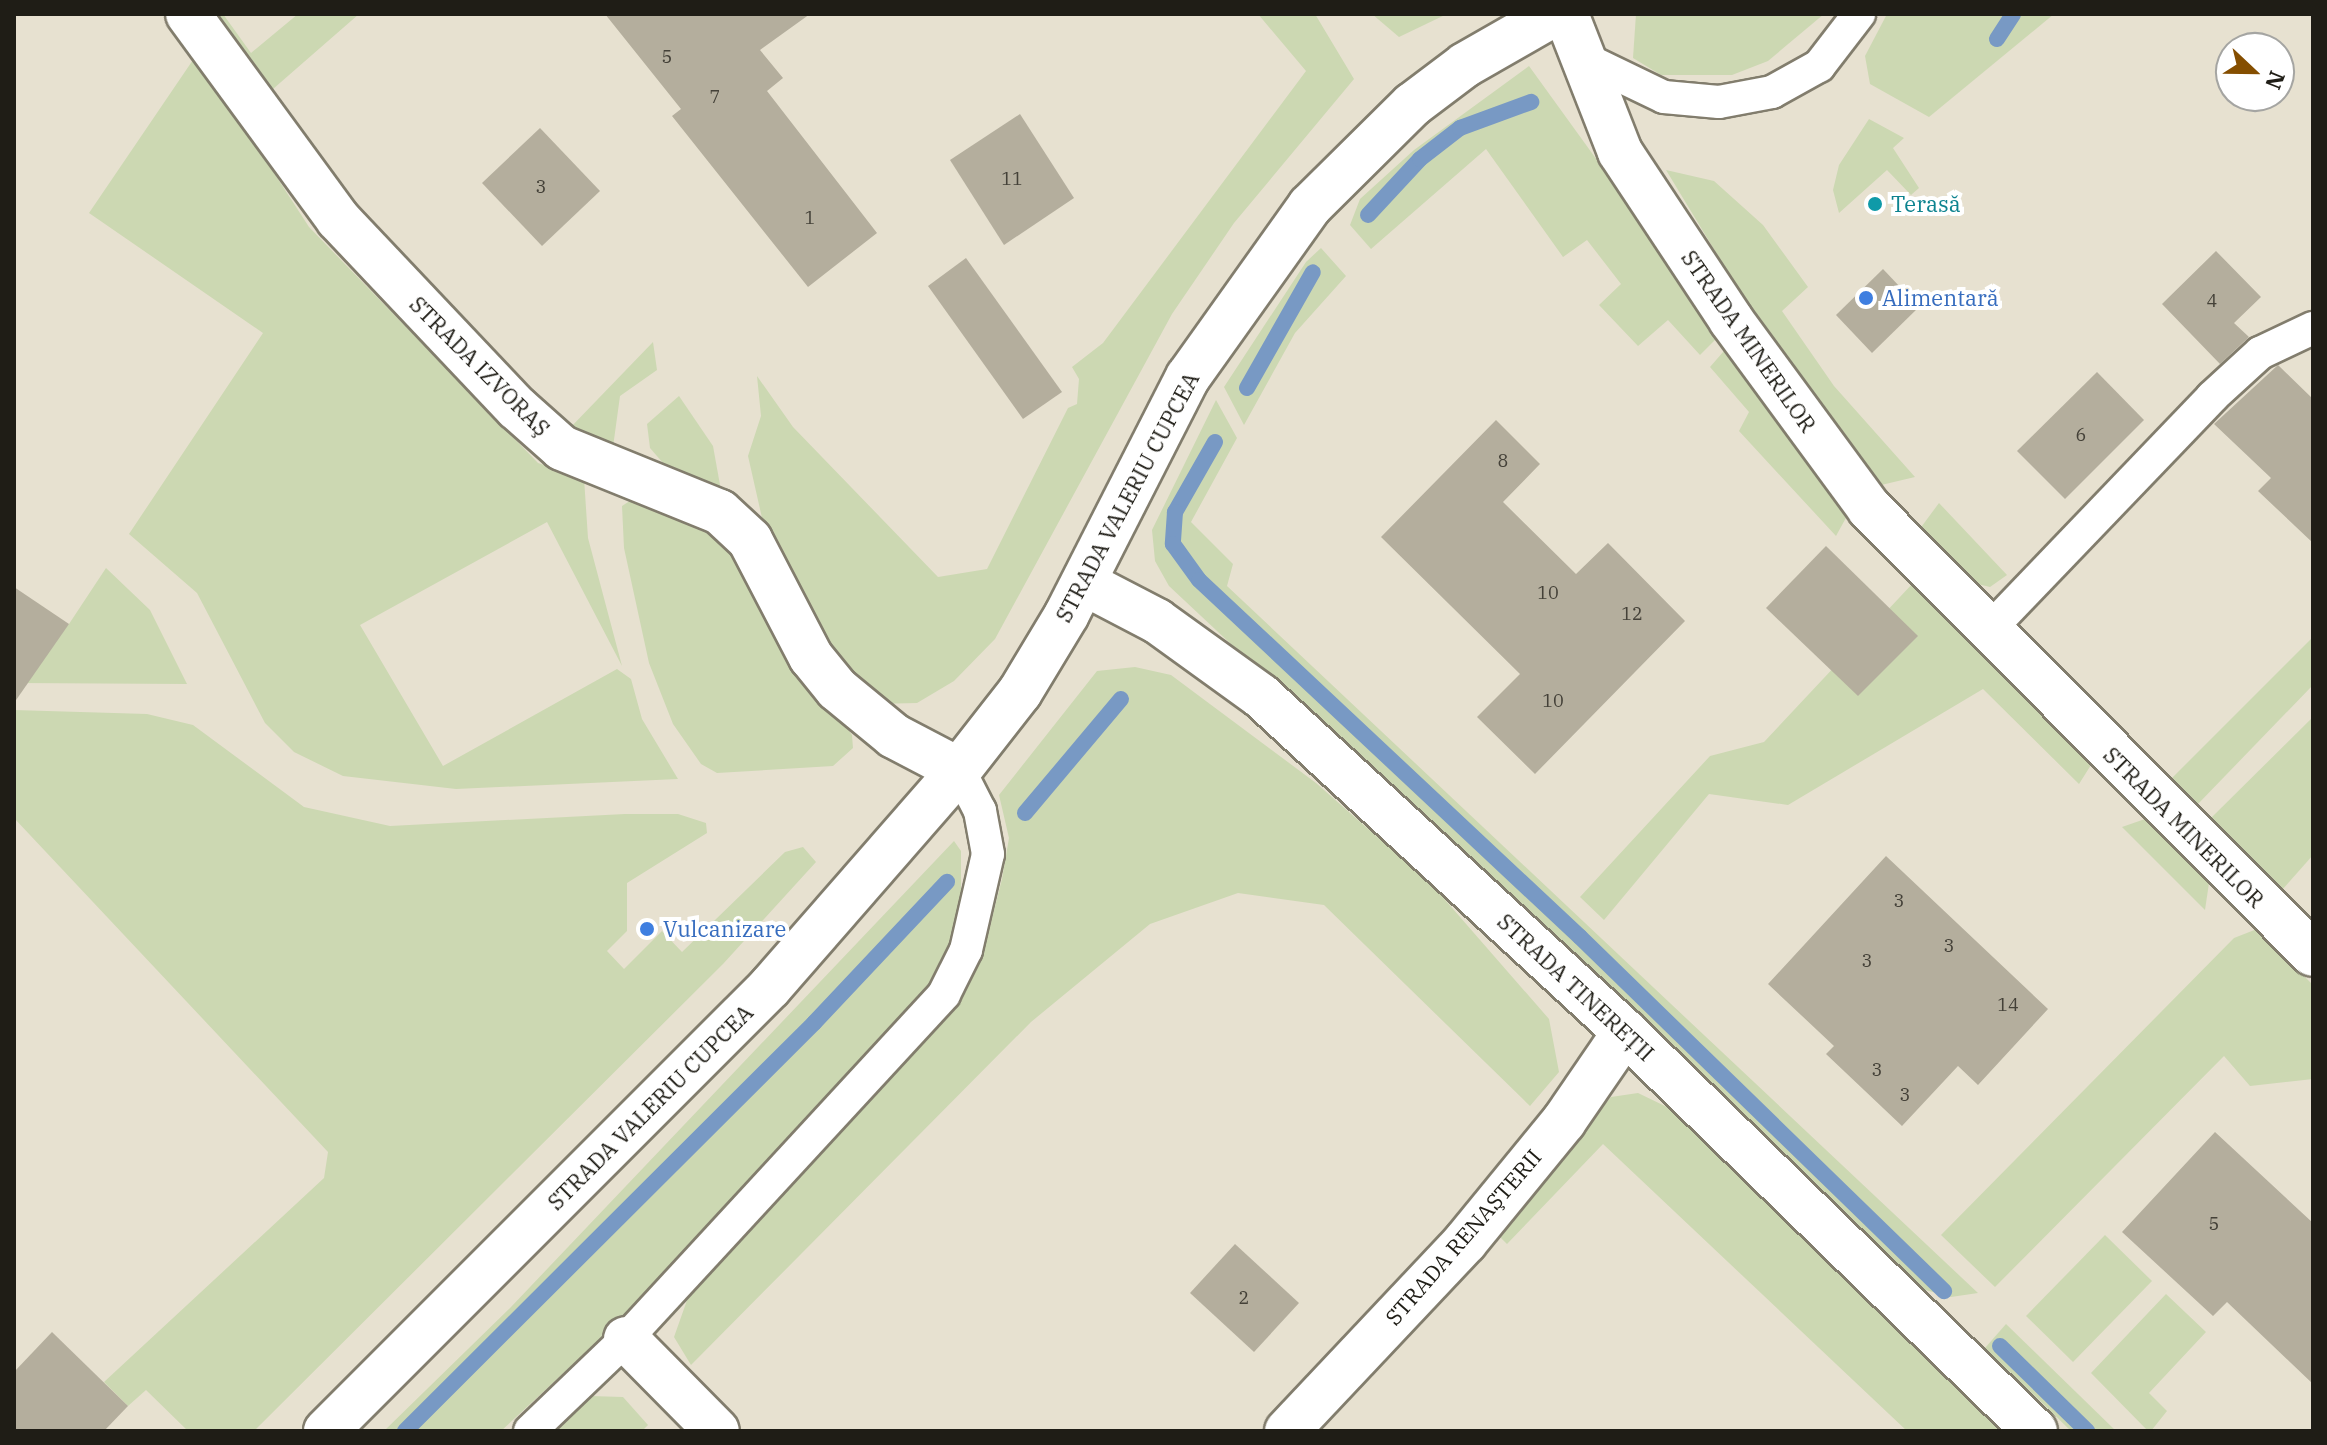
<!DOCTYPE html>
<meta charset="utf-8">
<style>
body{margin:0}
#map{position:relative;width:2327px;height:1445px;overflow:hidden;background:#e7e1d0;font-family:"IBM Plex Serif",serif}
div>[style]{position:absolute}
.green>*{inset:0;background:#ccd8b2}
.stream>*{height:16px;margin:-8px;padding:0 8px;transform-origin:8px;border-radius:8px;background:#7899c4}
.building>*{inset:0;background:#b4ae9d}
.roads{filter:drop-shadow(2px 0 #827d6d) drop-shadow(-2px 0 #827d6d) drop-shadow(0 2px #827d6d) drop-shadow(0 -2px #827d6d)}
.lane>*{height:32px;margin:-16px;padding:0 16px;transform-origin:16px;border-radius:16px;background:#fff}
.street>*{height:44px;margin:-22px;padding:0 22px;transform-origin:22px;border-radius:22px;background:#fff}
.secondary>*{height:44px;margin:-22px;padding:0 22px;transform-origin:22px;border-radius:22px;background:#fff}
.dots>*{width:22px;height:22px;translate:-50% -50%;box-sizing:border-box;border:4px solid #fff;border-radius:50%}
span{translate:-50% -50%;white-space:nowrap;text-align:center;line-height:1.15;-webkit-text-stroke:8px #fff;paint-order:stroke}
.number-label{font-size:18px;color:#444138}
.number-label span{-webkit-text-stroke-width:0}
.culture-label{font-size:22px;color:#0d838f}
.left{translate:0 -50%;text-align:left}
.shop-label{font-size:22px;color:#366cbe}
.street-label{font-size:22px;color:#1f1d16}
.frame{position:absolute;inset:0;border:16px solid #1f1d16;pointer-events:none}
.north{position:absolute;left:2215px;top:32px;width:80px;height:80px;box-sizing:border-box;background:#fff;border:2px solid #a5a5a2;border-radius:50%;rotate:112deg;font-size:22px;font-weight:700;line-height:32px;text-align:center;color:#1f1d16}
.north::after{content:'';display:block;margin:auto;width:28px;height:36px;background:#854e00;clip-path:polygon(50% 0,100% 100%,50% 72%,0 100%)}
</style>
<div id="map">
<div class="green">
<i style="clip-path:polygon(209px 14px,223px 14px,251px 53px,298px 14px,359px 14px,273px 89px,257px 86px)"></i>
<i style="clip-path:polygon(1258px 14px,1315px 14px,1354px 79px,1234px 223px,1172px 314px,995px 639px,954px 681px,917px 703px,875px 704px,847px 676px,767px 540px,748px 456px,761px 416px,757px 376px,793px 427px,938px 577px,987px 569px,1068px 408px,1077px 404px,1079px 379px,1072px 367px,1103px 343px,1306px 71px)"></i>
<i style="clip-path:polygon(1372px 14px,1447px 14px,1399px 37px)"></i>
<i style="clip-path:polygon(1824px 14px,1768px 61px,1732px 75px,1661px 75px,1633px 58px,1636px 14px)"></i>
<i style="clip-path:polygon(1887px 14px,2054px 14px,1929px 117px,1870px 84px,1865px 56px)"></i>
<i style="clip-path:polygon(197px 54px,309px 227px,538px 463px,584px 478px,588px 538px,622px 666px,547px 522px,360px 625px,443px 766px,617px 669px,631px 679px,642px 719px,678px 779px,456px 789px,343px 776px,294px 752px,265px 723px,197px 593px,129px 534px,263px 333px,89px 213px)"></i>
<i style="clip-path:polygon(1529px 66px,1722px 333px,1700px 355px,1668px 320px,1638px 346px,1599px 305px,1621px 284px,1587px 240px,1563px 257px,1486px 149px,1371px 249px,1350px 225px,1360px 199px,1414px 150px)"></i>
<i style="clip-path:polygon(1869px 119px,1904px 138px,1893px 148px,1919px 188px,1911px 195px,1887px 170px,1839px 213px,1833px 190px,1839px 165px)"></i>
<i style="clip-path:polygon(1666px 170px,1714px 181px,1763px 225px,1808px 287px,1782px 311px,1834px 386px,1915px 477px,1877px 486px,1769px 340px)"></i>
<i style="clip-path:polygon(1321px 248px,1346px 276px,1295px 333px,1244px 425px,1224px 387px,1306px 262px)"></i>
<i style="clip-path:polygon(653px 342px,657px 370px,620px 396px,613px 447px,569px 429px)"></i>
<i style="clip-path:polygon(1730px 344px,1847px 516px,1836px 536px,1739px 431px,1749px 412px,1710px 367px)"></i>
<i style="clip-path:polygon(679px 396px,713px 446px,722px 496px,663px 463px,650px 448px,647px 424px)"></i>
<i style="clip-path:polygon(1216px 400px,1237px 438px,1191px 522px,1233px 564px,1227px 586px,1978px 1293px,1951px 1297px,1918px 1288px,1169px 586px,1155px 561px,1152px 530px)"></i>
<i style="clip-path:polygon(639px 495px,706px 517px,748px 571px,788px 643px,852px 735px,853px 748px,833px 766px,717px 773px,701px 764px,673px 724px,649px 663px,624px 548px,622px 506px)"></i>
<i style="clip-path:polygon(1939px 503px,2007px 575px,1990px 587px,1969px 582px,1919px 530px)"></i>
<i style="clip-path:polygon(106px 568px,150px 610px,187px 684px,16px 683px,69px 624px)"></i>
<i style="clip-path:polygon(1914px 582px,2091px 765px,2079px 784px,1983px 689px,1788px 805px,1709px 794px,1604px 920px,1580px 897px,1710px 756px,1764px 742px)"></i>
<i style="clip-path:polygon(2313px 637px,2313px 685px,2197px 805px,2171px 779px)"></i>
<i style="clip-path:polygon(1135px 667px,1171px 675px,1316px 783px,1433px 886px,1549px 1019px,1559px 1072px,1530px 1106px,1324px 905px,1238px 893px,1150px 924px,1031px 1022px,691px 1365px,674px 1337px,691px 1289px,958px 1004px,984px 949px,1002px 879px,1009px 838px,999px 795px,1097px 671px)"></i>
<i style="clip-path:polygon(14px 710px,147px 714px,193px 725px,304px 807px,390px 826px,625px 814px,678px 814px,706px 823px,707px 833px,627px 883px,627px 931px,607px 951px,624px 969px,662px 931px,682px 952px,785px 852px,803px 847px,816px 862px,723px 964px,254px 1431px,188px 1431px,146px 1390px,128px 1406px,104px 1382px,324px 1178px,328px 1152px,14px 818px)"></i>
<i style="clip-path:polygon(2313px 717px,2313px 855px,2282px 890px,2211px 818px)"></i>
<i style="clip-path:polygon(2145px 819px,2209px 883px,2205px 910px,2122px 827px)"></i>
<i style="clip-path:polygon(954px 841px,961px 851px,961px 911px,949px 953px,918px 1009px,610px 1330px,501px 1431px,384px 1431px,511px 1307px)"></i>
<i style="clip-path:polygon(2257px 929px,2313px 985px,2313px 1079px,2250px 1086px,2224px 1056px,1995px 1287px,1941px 1235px,2234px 938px)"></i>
<i style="clip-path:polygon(1638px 1093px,1667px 1107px,2012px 1431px,1907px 1431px,1603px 1144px,1507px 1244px,1497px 1234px,1611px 1097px)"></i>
<i style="clip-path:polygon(2105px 1235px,2152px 1281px,2073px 1362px,2026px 1316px)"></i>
<i style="clip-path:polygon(2166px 1294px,2206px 1332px,2149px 1393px,2167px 1411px,2151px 1431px,2148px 1431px,2091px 1373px)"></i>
<i style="clip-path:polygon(2006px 1324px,2116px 1431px,2071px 1431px,1985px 1348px)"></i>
<i style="clip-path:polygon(590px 1396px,623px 1397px,648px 1425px,642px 1431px,556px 1431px)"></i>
</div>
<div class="stream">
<i style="left:1997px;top:39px;width:30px;rotate:-57deg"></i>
<i style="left:1368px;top:215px;width:76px;rotate:-47.1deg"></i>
<i style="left:1420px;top:159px;width:51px;rotate:-37.8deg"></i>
<i style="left:1460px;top:128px;width:76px;rotate:-20.1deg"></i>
<i style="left:1247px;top:388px;width:133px;rotate:-60.4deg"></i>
<i style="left:1215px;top:442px;width:81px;rotate:119.7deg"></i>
<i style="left:1175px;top:512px;width:32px;rotate:94deg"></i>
<i style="left:1173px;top:544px;width:44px;rotate:54.2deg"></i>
<i style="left:1199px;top:580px;width:522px;rotate:43.14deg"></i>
<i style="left:1580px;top:937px;width:508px;rotate:44.2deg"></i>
<i style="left:1025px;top:813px;width:149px;rotate:-49.9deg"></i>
<i style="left:2000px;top:1346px;width:122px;rotate:44.3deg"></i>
<i style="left:405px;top:1431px;width:578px;rotate:-44.93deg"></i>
<i style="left:814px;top:1023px;width:194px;rotate:-46.7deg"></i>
</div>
<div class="building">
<i style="clip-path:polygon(605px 14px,810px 14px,760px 50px,783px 78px,767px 91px,877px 233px,808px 287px,672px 116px,681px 109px)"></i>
<i style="clip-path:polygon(1020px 114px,1074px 198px,1004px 245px,950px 160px)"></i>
<i style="clip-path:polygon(540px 128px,600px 191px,542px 246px,482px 183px)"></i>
<i style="clip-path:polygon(2216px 251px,2261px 297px,2234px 323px,2249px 337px,2220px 364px,2162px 304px)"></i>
<i style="clip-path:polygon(966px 258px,1062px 392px,1023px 419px,928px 286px)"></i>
<i style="clip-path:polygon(1883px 269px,1919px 307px,1872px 353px,1836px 315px)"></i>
<i style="clip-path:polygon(2278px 365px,2313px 399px,2313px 543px,2258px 491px,2271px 478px,2214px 424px)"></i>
<i style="clip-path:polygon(2097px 372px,2144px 420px,2065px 499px,2017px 451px)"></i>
<i style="clip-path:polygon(1496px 420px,1540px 464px,1503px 502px,1576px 574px,1608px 543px,1685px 621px,1535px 774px,1477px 717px,1520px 674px,1381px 537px)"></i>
<i style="clip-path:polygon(1826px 546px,1918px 636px,1858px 696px,1766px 608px)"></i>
<i style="clip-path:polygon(14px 587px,69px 624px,14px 703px)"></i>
<i style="clip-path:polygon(1886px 856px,2048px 1009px,1978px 1085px,1958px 1066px,1902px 1126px,1826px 1054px,1834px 1046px,1768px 984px)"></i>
<i style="clip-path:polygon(2215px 1132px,2313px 1223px,2313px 1384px,2227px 1302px,2213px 1316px,2122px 1232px)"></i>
<i style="clip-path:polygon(1235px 1244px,1299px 1303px,1254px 1352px,1190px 1293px)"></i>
<i style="clip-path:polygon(52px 1332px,128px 1406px,104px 1431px,14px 1431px,14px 1372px)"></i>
</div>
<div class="roads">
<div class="lane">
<i style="left:1587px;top:60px;width:85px;rotate:25.7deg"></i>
<i style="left:1664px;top:97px;width:55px;rotate:5.2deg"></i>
<i style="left:1719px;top:102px;width:54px;rotate:-10.7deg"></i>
<i style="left:1772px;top:92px;width:54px;rotate:-29deg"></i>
<i style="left:1819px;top:66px;width:66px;rotate:-52.4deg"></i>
<i style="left:1987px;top:632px;width:325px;rotate:-46.2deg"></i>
<i style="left:2212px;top:397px;width:65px;rotate:-42.5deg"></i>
<i style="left:2260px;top:353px;width:59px;rotate:-25.3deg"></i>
<i style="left:530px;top:1431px;width:133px;rotate:-43.8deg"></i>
<i style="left:626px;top:1339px;width:469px;rotate:-47.3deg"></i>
<i style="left:944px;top:994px;width:49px;rotate:-63.4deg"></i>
<i style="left:966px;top:950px;width:98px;rotate:-77.1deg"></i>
<i style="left:988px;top:854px;width:44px;rotate:-100.5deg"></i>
<i style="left:980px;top:811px;width:46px;rotate:-117.1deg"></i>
</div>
<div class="street">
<i style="left:188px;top:14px;width:254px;rotate:53.8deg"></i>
<i style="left:338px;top:219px;width:260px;rotate:46.6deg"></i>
<i style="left:517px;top:408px;width:60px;rotate:41.6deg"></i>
<i style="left:562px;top:448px;width:170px;rotate:22.1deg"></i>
<i style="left:720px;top:512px;width:41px;rotate:43deg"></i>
<i style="left:750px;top:540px;width:132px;rotate:62.5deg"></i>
<i style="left:811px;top:657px;width:41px;rotate:50.9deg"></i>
<i style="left:837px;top:689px;width:74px;rotate:39.5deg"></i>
<i style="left:894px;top:736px;width:73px;rotate:27.6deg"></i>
<i style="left:1566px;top:14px;width:148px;rotate:68.6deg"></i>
<i style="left:1620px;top:152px;width:201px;rotate:56.5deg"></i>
<i style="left:1731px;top:320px;width:233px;rotate:53.7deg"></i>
<i style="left:1869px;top:508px;width:629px;rotate:45.13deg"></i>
<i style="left:1084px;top:583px;width:82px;rotate:27.5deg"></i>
<i style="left:1157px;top:621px;width:128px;rotate:35.8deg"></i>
<i style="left:1261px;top:696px;width:495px;rotate:42.7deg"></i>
<i style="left:1625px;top:1032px;width:572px;rotate:44.22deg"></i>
<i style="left:626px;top:1339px;width:129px;rotate:45.3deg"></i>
<i style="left:1287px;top:1431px;width:260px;rotate:-46.7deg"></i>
<i style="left:1465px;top:1242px;width:156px;rotate:-50.7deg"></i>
<i style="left:1564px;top:1121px;width:108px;rotate:-55.6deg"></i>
</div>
<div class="secondary">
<i style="left:326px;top:1431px;width:628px;rotate:-45deg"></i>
<i style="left:770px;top:987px;width:288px;rotate:-48.9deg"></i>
<i style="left:959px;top:770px;width:99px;rotate:-52deg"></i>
<i style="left:1020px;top:692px;width:91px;rotate:-58.9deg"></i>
<i style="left:1067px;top:614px;width:266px;rotate:-63deg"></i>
<i style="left:1188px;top:377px;width:210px;rotate:-54.5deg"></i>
<i style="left:1310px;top:206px;width:144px;rotate:-44.7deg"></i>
<i style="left:1412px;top:105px;width:66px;rotate:-37deg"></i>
<i style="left:1465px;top:65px;width:103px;rotate:-29.8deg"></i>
</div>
</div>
<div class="dots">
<i style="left:1875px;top:204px;background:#0f9aa8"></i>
<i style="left:1866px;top:298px;background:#3f7fe0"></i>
<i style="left:647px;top:929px;background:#3f7fe0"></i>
</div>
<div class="number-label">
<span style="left:667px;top:57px">5</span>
<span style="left:715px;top:97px">7</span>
<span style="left:1012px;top:179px">11</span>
<span style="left:541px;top:187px">3</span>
<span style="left:810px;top:218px">1</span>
<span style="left:2212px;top:301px">4</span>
<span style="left:2081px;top:435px">6</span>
<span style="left:1503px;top:461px">8</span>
<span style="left:1548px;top:593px">10</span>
<span style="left:1632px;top:614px">12</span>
<span style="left:1553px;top:701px">10</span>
<span style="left:1899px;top:901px">3</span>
<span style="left:1949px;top:946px">3</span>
<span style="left:1867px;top:961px">3</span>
<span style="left:2008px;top:1005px">14</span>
<span style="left:1877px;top:1070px">3</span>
<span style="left:1905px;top:1095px">3</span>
<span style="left:2214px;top:1224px">5</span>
<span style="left:1244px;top:1298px">2</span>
</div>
<div class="culture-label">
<span class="left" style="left:1891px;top:204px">Terasă</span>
</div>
<div class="shop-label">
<span class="left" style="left:1882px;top:298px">Alimentară</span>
<span class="left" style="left:663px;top:929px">Vulcanizare</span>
</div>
<div class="street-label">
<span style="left:1749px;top:341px;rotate:55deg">STRADA MINERILOR</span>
<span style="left:480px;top:366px;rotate:45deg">STRADA IZVORAŞ</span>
<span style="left:1127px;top:497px;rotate:-62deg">STRADA VALERIU CUPCEA</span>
<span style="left:2184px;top:827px;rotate:45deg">STRADA MINERILOR</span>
<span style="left:1576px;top:987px;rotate:43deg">STRADA TINEREŢII</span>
<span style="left:650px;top:1107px;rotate:-45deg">STRADA VALERIU CUPCEA</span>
<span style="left:1463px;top:1237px;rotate:-49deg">STRADA RENAŞTERII</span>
</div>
<div class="frame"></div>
<div class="north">N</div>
</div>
